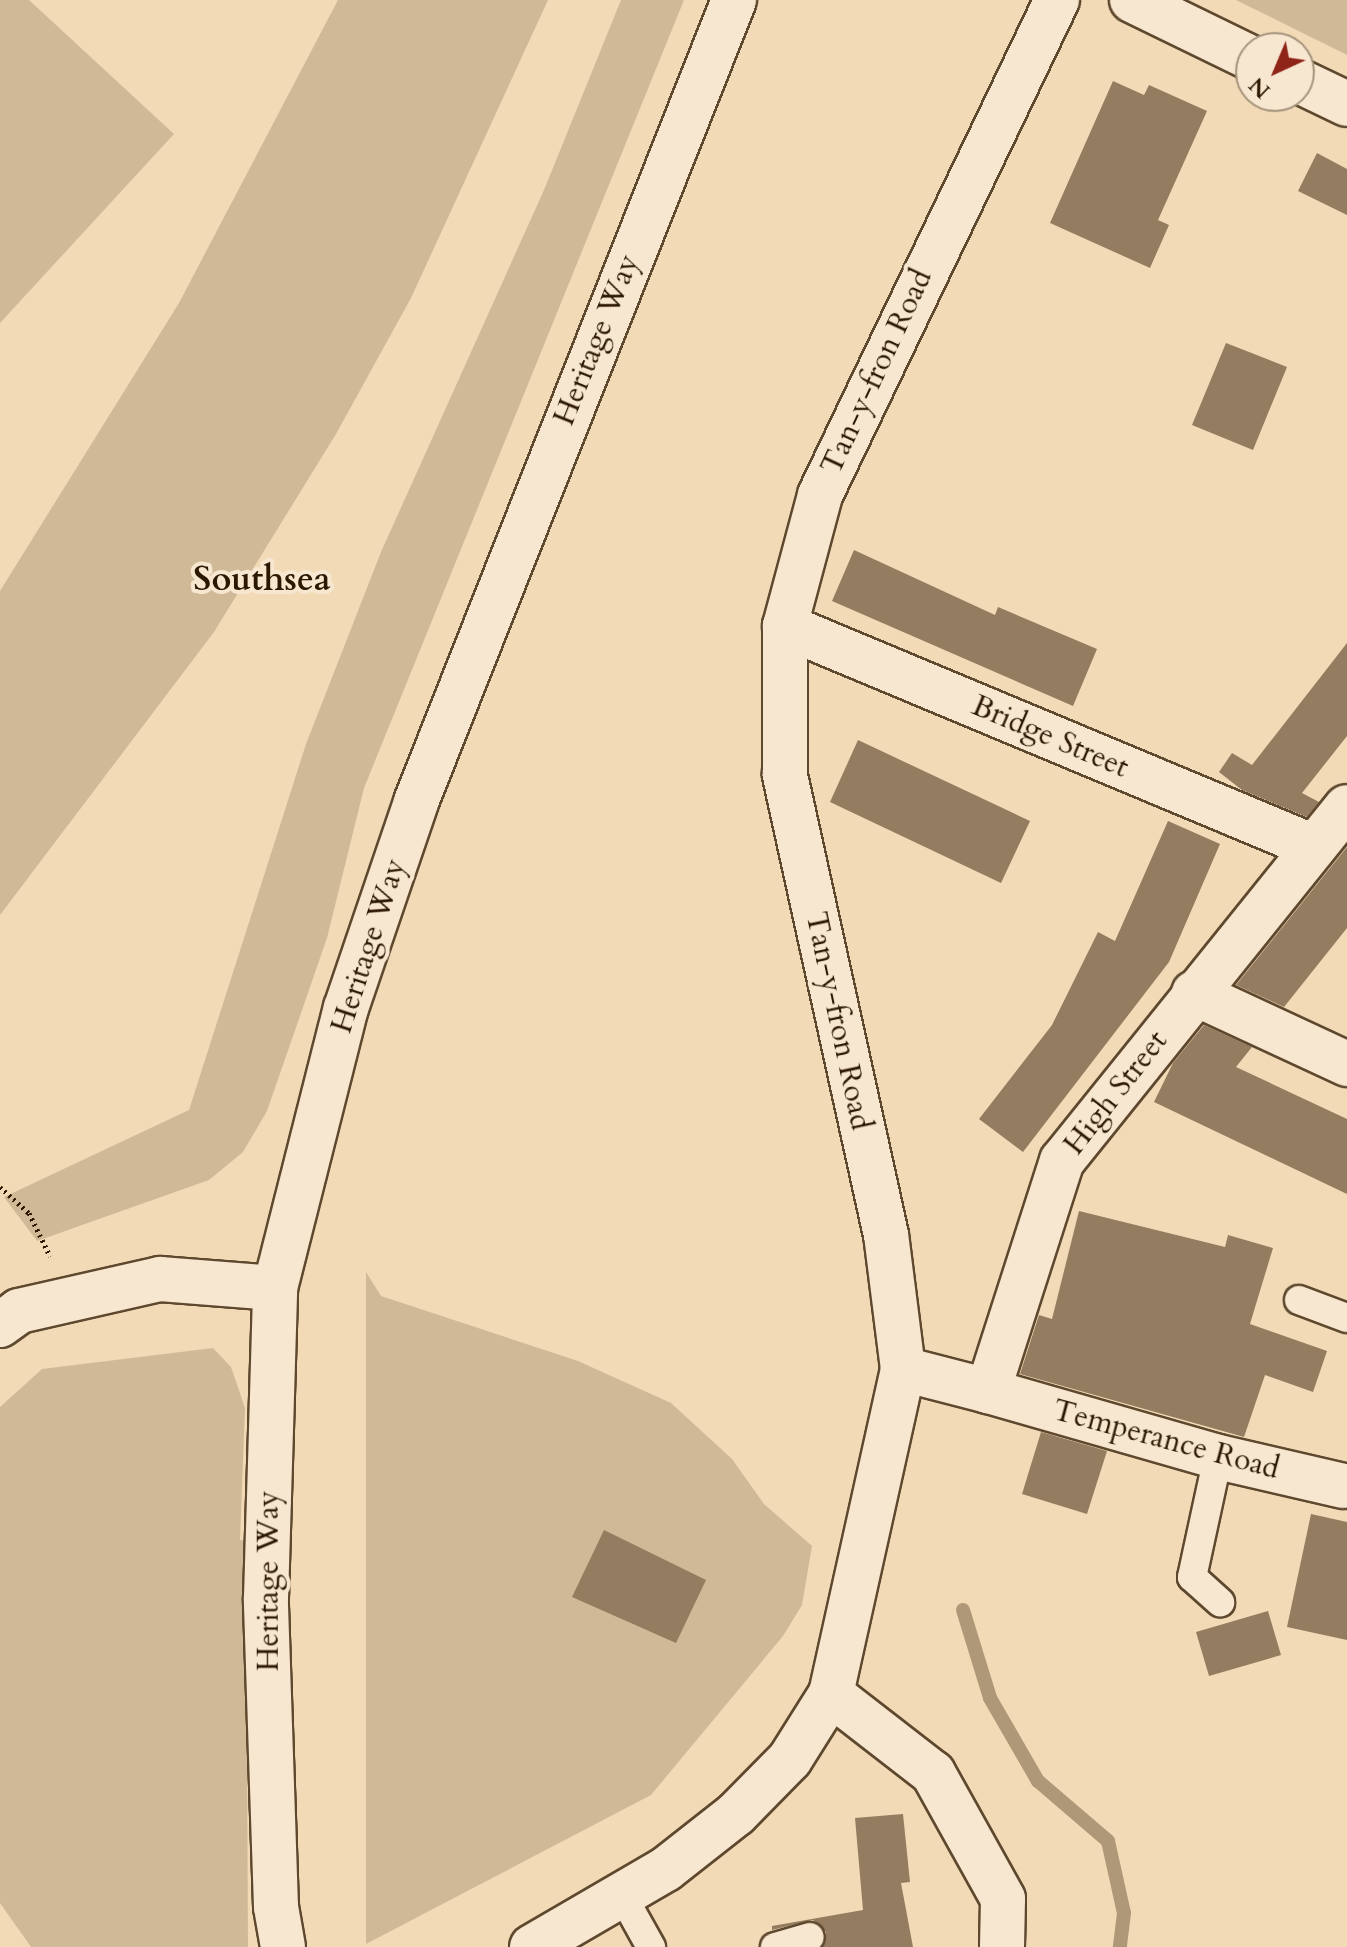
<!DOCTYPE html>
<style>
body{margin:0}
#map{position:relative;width:1347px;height:1947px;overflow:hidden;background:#f2dab6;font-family:Cardo,serif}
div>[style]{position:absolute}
.green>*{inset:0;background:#d0b997}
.stream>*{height:14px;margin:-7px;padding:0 7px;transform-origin:7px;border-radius:7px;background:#af9878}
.building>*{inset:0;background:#937c5f}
.path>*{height:5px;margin-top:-2.5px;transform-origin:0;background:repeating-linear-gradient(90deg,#2c1701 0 2px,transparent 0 6px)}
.roads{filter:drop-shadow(2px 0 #5e482e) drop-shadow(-2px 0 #5e482e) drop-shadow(0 2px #5e482e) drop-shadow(0 -2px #5e482e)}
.lane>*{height:28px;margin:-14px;padding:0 14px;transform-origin:14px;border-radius:14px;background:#f7e7d0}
.street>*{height:44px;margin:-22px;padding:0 22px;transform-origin:22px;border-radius:22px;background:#f7e7d0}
.secondary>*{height:44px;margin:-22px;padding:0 22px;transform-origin:22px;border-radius:22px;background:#f7e7d0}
span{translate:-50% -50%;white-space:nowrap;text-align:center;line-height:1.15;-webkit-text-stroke:8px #f7e7d0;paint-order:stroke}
.street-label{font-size:30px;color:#2c1701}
.quarter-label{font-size:34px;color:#2c1701;font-weight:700}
.north{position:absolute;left:1235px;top:32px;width:80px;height:80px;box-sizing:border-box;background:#f7e7d0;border:2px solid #a6947d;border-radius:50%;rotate:224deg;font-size:22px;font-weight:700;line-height:32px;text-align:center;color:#2c1701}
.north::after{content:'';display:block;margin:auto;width:28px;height:36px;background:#8f2418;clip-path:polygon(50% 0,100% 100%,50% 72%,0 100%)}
</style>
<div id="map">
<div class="green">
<i style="clip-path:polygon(0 0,29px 0,174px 134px,0 323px)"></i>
<i style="clip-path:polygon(338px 0,548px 0,411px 298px,336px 434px,214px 632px,0 915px,0 591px,179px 303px)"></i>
<i style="clip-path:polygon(621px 0,684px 0,364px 788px,327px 938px,267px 1111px,243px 1152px,209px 1180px,37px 1241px,4px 1197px,189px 1110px,306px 744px,381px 552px,544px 190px)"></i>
<i style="clip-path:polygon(1236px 0,1347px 0,1347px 55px)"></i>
<i style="clip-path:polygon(366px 1272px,381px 1296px,578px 1361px,671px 1403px,732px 1459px,764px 1504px,812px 1546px,802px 1605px,783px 1636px,651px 1795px,366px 1944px)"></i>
<i style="clip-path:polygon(213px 1348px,231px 1367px,245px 1408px,240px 1540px,246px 1541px,248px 1947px,31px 1947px,0 1903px,0 1407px,42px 1369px)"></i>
</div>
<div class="stream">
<i style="left:963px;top:1610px;width:92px;rotate:72.9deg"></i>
<i style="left:990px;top:1698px;width:96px;rotate:60deg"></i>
<i style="left:1038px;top:1781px;width:92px;rotate:40.6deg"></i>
<i style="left:1108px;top:1841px;width:74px;rotate:77.5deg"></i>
<i style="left:1124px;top:1913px;width:34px;rotate:97deg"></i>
</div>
<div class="building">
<i style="clip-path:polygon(1113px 81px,1144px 95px,1149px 85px,1207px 111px,1158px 220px,1169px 225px,1150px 268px,1050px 223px)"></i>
<i style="clip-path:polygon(1317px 153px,1347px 169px,1347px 215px,1298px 191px)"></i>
<i style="clip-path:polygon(1226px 343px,1287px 367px,1253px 450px,1192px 425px)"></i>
<i style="clip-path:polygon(854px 550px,995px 615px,998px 607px,1097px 649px,1073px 706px,832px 601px)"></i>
<i style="clip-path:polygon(1347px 643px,1347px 736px,1302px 793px,1319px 802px,1307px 817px,1242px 790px,1219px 772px,1232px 753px,1252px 765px)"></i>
<i style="clip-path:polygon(858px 740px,1030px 821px,1001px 883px,830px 802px)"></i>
<i style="clip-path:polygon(1168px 821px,1220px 844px,1169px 962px,1023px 1152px,979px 1119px,1052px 1025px,1098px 932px,1115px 941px)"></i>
<i style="clip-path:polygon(1347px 847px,1347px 928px,1284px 1007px,1236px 985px)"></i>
<i style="clip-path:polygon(1204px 1025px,1252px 1047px,1236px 1067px,1347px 1119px,1347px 1194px,1154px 1102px,1173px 1063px)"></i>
<i style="clip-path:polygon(1079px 1211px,1225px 1247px,1228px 1235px,1273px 1248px,1250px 1324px,1327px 1351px,1313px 1392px,1265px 1375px,1244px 1437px,1020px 1374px,1039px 1315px,1052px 1319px)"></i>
<i style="clip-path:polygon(1041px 1432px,1107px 1451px,1087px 1514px,1022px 1494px)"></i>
<i style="clip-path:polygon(1311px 1514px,1347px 1522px,1347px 1640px,1287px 1627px)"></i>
<i style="clip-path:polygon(604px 1530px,706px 1580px,676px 1643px,572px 1597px)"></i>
<i style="clip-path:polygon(1268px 1611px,1281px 1655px,1209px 1676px,1196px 1632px)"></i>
<i style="clip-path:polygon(903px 1814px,910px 1882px,901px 1883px,913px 1947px,823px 1947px,826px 1932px,813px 1920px,772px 1930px,772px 1926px,863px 1910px,855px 1818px)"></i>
</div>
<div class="path">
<i style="left:0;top:1187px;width:39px;rotate:42deg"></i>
<i style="left:29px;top:1213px;width:48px;rotate:64deg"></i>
</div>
<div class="roads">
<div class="lane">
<i style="left:1299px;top:1300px;width:51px;rotate:20.6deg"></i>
<i style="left:1218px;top:1457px;width:123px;rotate:102.2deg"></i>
<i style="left:1192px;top:1577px;width:38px;rotate:42deg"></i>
<i style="left:622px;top:1895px;width:60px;rotate:60.9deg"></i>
<i style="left:775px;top:1947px;width:36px;rotate:-16deg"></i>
</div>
<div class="street">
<i style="left:785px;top:626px;width:573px;rotate:22.67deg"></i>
<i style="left:1194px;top:993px;width:169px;rotate:24.9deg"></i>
<i style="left:903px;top:1369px;width:88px;rotate:14.5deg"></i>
<i style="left:988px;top:1391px;width:242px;rotate:-72.2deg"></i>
<i style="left:1062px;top:1161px;width:454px;rotate:-51.2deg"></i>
<i style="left:988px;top:1391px;width:239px;rotate:16deg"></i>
<i style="left:1218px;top:1457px;width:129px;rotate:13deg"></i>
<i style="left:831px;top:1694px;width:129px;rotate:37.8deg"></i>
<i style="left:933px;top:1773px;width:144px;rotate:60.9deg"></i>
<i style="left:1003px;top:1899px;width:48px;rotate:91.2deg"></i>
</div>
<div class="secondary">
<i style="left:1132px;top:0;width:132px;rotate:26deg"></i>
<i style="left:1299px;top:81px;width:53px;rotate:25.6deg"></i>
<i style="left:0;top:1325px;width:24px;rotate:-36deg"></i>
<i style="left:19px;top:1311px;width:145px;rotate:-12.8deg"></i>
<i style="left:160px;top:1279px;width:115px;rotate:4.5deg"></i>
<i style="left:283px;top:1947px;width:41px;rotate:-99.9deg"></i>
<i style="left:276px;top:1907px;width:309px;rotate:-91.9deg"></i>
<i style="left:266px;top:1598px;width:310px;rotate:-88.3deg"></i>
<i style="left:275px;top:1288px;width:289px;rotate:-75.8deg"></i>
<i style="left:346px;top:1008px;width:218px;rotate:-71.2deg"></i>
<i style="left:416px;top:802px;width:863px;rotate:-68.37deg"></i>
<i style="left:532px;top:1947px;width:155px;rotate:-30.2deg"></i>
<i style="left:666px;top:1869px;width:89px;rotate:-38.2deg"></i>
<i style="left:736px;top:1814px;width:77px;rotate:-45.5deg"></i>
<i style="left:790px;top:1759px;width:77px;rotate:-57.8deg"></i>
<i style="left:831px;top:1694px;width:333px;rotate:-77.5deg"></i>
<i style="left:903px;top:1369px;width:135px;rotate:-97.2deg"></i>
<i style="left:886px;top:1235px;width:472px;rotate:-102.4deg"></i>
<i style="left:785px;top:774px;width:148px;rotate:-90deg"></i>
<i style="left:785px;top:626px;width:136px;rotate:-75deg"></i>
<i style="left:820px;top:495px;width:549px;rotate:-64.42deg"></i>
</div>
</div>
<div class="street-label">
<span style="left:597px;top:340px;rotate:-68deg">Heritage Way</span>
<span style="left:877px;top:372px;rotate:-65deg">Tan-y-fron Road</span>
<span style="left:1050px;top:737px;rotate:23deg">Bridge Street</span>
<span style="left:369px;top:946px;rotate:-72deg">Heritage Way</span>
<span style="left:838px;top:1021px;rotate:78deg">Tan-y-fron Road</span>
<span style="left:1116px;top:1093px;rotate:-52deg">High Street</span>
<span style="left:1166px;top:1440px;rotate:15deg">Temperance Road</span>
<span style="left:269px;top:1581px;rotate:-90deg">Heritage Way</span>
</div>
<div class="quarter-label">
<span style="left:262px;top:580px">Southsea</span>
</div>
<div class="north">N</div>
</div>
